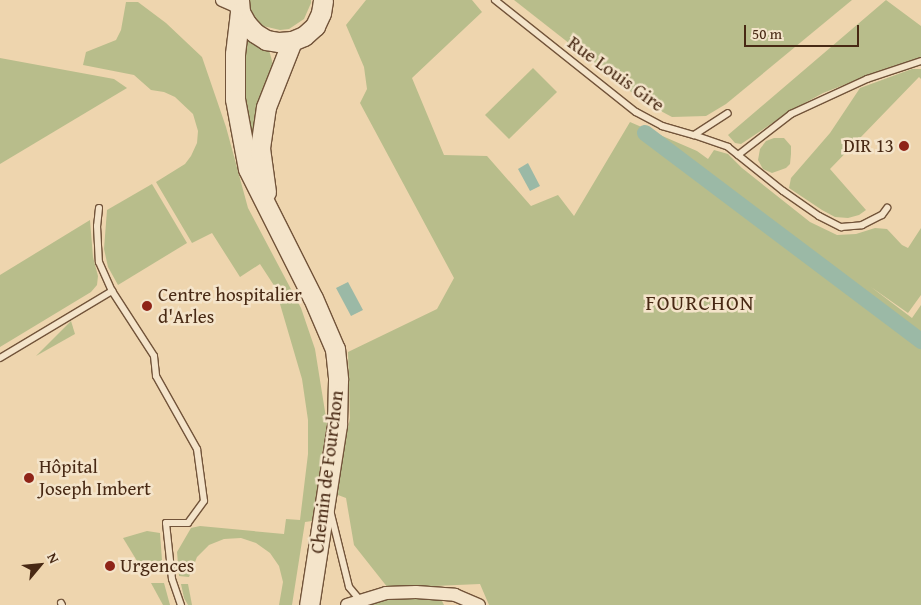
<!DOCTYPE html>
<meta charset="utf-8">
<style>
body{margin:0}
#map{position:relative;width:921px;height:605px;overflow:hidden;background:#eed5ae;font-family:"Gentium Book Plus",serif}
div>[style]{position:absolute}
.green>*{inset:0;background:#b8bd8b}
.water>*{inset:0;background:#9bb9a6}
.canal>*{height:16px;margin:-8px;padding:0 8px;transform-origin:8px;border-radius:8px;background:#9bb9a6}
.roads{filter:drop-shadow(1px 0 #72543a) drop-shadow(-1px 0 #72543a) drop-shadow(0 1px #72543a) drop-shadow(0 -1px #72543a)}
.lane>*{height:6px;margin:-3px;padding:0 3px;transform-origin:3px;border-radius:3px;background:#f4e4ca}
.street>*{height:12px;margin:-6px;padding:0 6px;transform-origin:6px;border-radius:6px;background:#f4e4ca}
.secondary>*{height:19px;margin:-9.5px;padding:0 9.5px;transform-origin:9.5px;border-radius:9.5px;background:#f4e4ca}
.dots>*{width:14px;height:14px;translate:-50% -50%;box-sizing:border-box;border:2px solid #f4e4ca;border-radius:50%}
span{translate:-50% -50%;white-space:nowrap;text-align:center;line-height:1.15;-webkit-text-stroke:5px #f4e4ca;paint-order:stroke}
.street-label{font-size:19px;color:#482914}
.poi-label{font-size:19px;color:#482914}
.right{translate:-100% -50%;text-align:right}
.left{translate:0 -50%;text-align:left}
.quarter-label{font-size:21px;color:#482914;letter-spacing:1px}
.north{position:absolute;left:15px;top:540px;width:50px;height:50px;-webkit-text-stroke:4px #f4e4ca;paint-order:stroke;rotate:62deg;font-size:14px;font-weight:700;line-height:20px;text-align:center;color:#482914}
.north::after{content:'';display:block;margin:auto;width:18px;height:22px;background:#482914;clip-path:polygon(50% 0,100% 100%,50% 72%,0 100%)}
.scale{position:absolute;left:744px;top:25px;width:115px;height:22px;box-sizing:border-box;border:2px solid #482914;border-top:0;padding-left:6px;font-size:15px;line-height:18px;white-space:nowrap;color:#482914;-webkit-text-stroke:4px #f4e4ca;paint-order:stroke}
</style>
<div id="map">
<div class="green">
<i style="clip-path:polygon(248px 0,311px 0,311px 3px,304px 19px,289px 29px,280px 30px,263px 26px,256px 20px,251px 13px)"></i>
<i style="clip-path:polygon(366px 0,472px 0,482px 12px,412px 78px,444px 155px,487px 156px,531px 206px,558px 195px,574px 216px,630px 122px,697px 151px,708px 159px,714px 150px,728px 154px,742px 168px,810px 222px,837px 235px,856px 234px,875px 228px,887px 229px,902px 245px,908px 248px,921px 228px,921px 295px,908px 313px,871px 287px,912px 318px,921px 305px,921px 605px,489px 605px,480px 584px,388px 588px,354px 545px,346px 498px,338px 495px,341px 460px,350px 418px,348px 352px,437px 309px,454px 278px,360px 103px,367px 89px,364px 67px,346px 25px)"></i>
<i style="clip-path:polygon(514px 0,852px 0,726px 104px,706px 116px,672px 117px,644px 102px)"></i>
<i style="clip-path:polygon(886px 0,921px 26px,921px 59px,893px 66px,823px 93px,792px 110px,741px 144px,735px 143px,728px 135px)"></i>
<i style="clip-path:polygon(126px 2px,138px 2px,166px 23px,202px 57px,226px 127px,248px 208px,301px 308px,315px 349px,327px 424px,312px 521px,305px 522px,292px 605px,279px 605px,283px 582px,279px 566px,270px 553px,256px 543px,241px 538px,224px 539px,209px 545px,197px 557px,189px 577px,179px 576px,177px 552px,191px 528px,200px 526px,284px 534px,286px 519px,300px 520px,308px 454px,308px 420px,302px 379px,275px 287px,260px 264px,240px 277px,212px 233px,192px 243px,156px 182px,185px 164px,191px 156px,197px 143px,198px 131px,193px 114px,175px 97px,164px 92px,151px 90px,134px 75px,83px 65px,86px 52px,116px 40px,121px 30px)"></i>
<i style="clip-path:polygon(241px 29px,251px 39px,269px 50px,274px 68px,255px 159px,243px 101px)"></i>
<i style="clip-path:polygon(0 58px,114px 79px,127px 88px,0 164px)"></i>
<i style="clip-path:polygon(533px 68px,557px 92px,509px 139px,485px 115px)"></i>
<i style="clip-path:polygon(912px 69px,921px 69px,921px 79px,919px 77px,830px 169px,866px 210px,859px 215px,848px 218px,835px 217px,822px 210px,789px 188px,791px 178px,830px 133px,860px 88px)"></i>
<i style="clip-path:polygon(774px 138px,784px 138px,791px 146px,791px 154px,790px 164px,786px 168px,772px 173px,763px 169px,758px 160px,760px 149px,766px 141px)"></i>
<i style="clip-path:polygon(152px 184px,187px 243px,118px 285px,108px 267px,104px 249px,107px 210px)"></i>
<i style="clip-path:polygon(90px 220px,93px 257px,98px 276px,97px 285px,91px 292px,0 347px,0 275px)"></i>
<i style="clip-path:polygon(71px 321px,75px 334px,36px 356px)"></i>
<i style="clip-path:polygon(147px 531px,160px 533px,163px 574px,145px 574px,123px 538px)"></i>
<i style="clip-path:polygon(151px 583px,164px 583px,170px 605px,163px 605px)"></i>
<i style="clip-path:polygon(181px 584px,188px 584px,192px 605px,188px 605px,184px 598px)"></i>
<i style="clip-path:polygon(392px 594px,441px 599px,444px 605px,368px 605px)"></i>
</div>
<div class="water">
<i style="clip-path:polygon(528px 163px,540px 186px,530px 191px,518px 169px)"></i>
<i style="clip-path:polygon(348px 282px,363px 310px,351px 316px,336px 288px)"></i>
</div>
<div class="canal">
<i style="left:645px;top:133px;width:346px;rotate:37deg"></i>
</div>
<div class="roads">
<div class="lane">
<i style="left:495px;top:0;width:180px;rotate:38.5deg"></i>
<i style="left:636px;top:112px;width:30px;rotate:28deg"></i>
<i style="left:662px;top:126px;width:33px;rotate:16deg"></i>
<i style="left:694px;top:135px;width:40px;rotate:-32.9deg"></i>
<i style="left:694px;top:135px;width:36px;rotate:19deg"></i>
<i style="left:728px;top:147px;width:70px;rotate:38.7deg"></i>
<i style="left:783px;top:191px;width:44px;rotate:34.8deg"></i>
<i style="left:819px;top:216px;width:25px;rotate:27deg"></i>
<i style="left:841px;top:227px;width:21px;rotate:-5deg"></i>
<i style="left:862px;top:225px;width:22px;rotate:-27deg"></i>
<i style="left:882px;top:215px;width:9px;rotate:-54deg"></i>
<i style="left:738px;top:155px;width:67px;rotate:-37.7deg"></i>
<i style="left:791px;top:114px;width:84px;rotate:-24.7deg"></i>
<i style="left:867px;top:79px;width:57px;rotate:-18.4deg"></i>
<i style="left:99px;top:208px;width:18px;rotate:96deg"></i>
<i style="left:97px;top:226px;width:36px;rotate:87deg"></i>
<i style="left:99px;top:262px;width:32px;rotate:66deg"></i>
<i style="left:112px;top:291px;width:77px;rotate:57.1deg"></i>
<i style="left:154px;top:356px;width:20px;rotate:84deg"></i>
<i style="left:156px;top:376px;width:84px;rotate:60.7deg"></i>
<i style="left:197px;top:449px;width:52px;rotate:82.3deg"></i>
<i style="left:204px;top:501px;width:27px;rotate:126deg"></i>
<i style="left:188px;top:523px;width:22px;rotate:180deg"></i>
<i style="left:166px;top:523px;width:56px;rotate:83.9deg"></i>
<i style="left:172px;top:579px;width:28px;rotate:71deg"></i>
<i style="left:0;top:358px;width:131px;rotate:-30.9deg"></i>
<i style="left:330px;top:510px;width:79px;rotate:76.1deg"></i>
<i style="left:349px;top:587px;width:17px;rotate:50deg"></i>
<i style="left:61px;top:603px;width:2px;rotate:63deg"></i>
</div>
<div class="street">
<i style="left:222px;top:0;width:20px;rotate:24deg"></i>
<i style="left:347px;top:605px;width:41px;rotate:-17.1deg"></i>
<i style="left:386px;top:593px;width:30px;rotate:-2deg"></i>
<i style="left:416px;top:592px;width:39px;rotate:4deg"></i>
<i style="left:455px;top:595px;width:26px;rotate:23deg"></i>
</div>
<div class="secondary">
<i style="left:239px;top:0;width:12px;rotate:85deg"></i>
<i style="left:240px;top:12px;width:42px;rotate:96.8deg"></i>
<i style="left:235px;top:54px;width:45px;rotate:90deg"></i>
<i style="left:235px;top:99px;width:71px;rotate:79.5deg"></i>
<i style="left:248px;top:169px;width:144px;rotate:63.3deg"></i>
<i style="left:313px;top:298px;width:56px;rotate:66.7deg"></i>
<i style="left:335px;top:349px;width:31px;rotate:84deg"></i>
<i style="left:338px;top:380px;width:45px;rotate:91.3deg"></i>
<i style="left:337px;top:425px;width:182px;rotate:98.8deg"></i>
<i style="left:240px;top:12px;width:13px;rotate:61deg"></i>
<i style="left:246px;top:23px;width:13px;rotate:48deg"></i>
<i style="left:255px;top:33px;width:13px;rotate:32deg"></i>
<i style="left:266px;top:40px;width:13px;rotate:9deg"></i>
<i style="left:279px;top:42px;width:13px;rotate:-4deg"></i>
<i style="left:292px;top:41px;width:13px;rotate:-23deg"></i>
<i style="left:304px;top:36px;width:15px;rotate:-42deg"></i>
<i style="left:315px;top:26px;width:14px;rotate:-65deg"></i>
<i style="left:321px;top:13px;width:13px;rotate:-81deg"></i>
<i style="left:266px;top:192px;width:44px;rotate:-97.8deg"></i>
<i style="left:260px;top:148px;width:41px;rotate:-81.7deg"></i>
<i style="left:266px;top:107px;width:71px;rotate:-68.5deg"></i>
</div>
</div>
<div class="dots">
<i style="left:904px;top:146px;background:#8f2418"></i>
<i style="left:147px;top:306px;background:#8f2418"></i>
<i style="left:29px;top:478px;background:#8f2418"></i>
<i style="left:110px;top:566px;background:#8f2418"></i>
</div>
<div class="street-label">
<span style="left:616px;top:74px;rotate:36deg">Rue Louis Gire</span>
<span style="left:327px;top:472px;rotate:-83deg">Chemin de Fourchon</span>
</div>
<div class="poi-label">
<span class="right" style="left:894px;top:146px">DIR 13</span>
<span class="left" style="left:158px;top:306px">Centre hospitalier<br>d'Arles</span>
<span class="left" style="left:39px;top:478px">Hôpital<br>Joseph Imbert</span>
<span class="left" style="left:120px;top:566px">Urgences</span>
</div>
<div class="quarter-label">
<span style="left:700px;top:303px">FOURCHON</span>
</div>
<div class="north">N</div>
<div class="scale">50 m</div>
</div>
